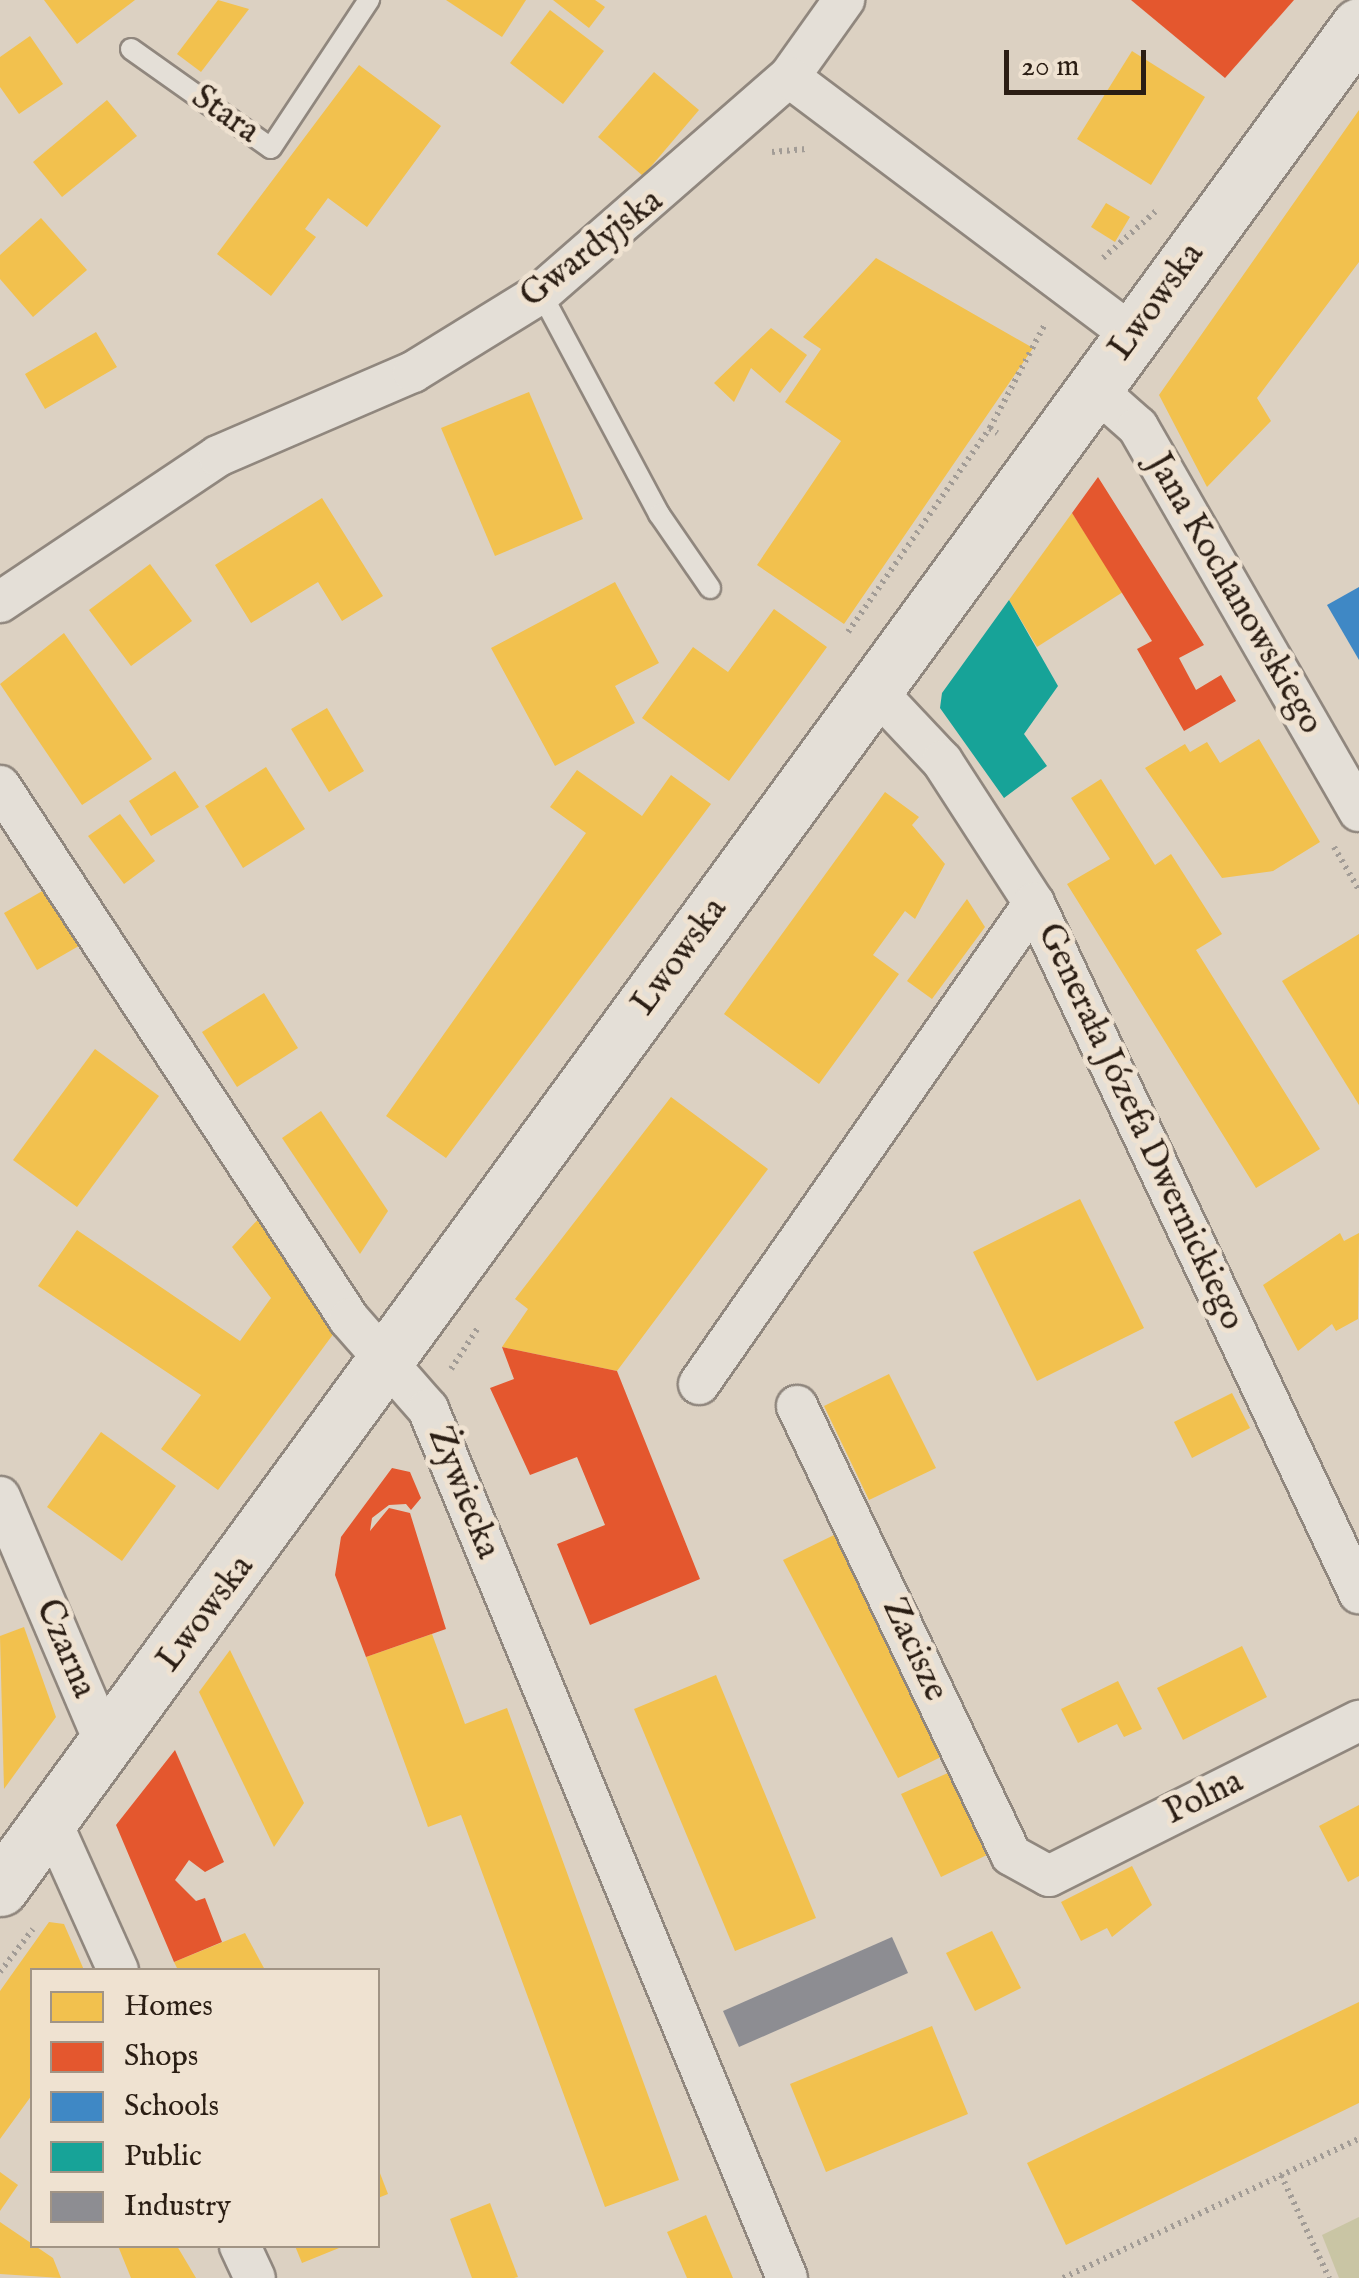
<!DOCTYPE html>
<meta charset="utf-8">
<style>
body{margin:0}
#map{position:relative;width:1359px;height:2278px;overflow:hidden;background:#dcd1c2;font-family:"IM FELL English",serif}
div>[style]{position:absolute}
.green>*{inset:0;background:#c9c5a4}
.homes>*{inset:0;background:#f2c14e}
.shops>*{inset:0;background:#e4572e}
.schools>*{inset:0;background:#3f88c5}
.public>*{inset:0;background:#17a398}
.industry>*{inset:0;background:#8d8d92}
.path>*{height:6px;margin-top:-3px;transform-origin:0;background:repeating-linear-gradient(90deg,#a29c96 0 2.5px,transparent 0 7.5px)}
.roads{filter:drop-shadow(2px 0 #90877e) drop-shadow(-2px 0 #90877e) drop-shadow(0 2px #90877e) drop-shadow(0 -2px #90877e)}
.lane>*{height:20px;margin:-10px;padding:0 10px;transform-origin:10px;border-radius:10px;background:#e4dfd7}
.street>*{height:40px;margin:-20px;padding:0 20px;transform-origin:20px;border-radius:20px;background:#e4dfd7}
.secondary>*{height:55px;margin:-27.5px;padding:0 27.5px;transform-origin:27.5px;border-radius:27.5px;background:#e4dfd7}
span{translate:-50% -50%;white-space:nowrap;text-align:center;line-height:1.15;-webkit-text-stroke:10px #efe2d1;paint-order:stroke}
.street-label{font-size:35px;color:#2b1e14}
.legend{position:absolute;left:30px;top:1968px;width:350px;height:280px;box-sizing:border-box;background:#efe2d1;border:2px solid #a19485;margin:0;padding:12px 18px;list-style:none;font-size:30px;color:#2b1e14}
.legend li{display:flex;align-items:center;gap:20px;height:50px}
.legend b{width:50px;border:2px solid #a19485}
.scale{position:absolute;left:1004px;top:50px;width:142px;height:45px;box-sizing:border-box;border:5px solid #2b1e14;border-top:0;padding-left:12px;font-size:30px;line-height:35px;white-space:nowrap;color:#2b1e14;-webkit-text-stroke:8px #efe2d1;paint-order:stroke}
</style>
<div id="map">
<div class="green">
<i style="clip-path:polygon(1359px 2217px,1359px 2278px,1339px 2278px,1322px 2235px)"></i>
</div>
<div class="homes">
<i style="clip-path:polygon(44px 0,135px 0,77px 44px)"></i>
<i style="clip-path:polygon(218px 0,249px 9px,201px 72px,177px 54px)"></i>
<i style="clip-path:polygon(446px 0,526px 0,502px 37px)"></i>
<i style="clip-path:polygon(553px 0,595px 0,605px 7px,589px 28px)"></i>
<i style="clip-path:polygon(550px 10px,604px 51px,563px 104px,510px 63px)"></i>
<i style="clip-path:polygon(30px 36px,63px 84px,19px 114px,0 87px,0 57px)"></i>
<i style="clip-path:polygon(1132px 51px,1205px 97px,1151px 185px,1077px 139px)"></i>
<i style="clip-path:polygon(359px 65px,441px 126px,367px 227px,328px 198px,305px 229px,316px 237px,271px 296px,217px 254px)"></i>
<i style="clip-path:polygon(654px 72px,699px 110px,643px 176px,598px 137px)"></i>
<i style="clip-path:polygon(107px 100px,137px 136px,62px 197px,33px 162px)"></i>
<i style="clip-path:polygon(1359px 110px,1359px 262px,1257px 398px,1271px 421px,1207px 487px,1159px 395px)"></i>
<i style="clip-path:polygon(1106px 203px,1130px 217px,1115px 242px,1091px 227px)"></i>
<i style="clip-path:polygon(41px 218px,87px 270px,33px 317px,0 279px,0 255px)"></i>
<i style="clip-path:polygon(876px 258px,1033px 348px,844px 624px,757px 565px,841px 441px,785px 402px,821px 349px,803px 337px)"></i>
<i style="clip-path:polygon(771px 328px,807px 355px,780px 393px,751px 368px,734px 402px,714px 383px)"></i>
<i style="clip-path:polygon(96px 332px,117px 367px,45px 409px,25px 374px)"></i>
<i style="clip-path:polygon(529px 392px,583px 519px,495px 556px,441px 428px)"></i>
<i style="clip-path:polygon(322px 498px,383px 596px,342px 621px,318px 582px,251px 623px,215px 565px)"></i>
<i style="clip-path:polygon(1072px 513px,1123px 592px,1037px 647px,1009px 600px)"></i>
<i style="clip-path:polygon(150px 564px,192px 621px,131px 666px,89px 610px)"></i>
<i style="clip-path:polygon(615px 582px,659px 663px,615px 686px,635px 723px,555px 766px,491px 648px)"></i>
<i style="clip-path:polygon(774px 609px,827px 647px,729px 781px,642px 718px,693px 647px,728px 672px)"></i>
<i style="clip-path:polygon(64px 633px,152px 759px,82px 805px,0 684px)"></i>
<i style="clip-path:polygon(327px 708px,364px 771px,329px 792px,291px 729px)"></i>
<i style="clip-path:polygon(1259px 739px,1320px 842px,1273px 871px,1222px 878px,1145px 768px,1185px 744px,1190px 752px,1207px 742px,1220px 763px)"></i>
<i style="clip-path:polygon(266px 767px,305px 829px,243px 868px,205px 806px)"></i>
<i style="clip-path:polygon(577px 770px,642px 816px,671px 775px,711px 804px,446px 1158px,386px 1116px,586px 833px,550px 807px)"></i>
<i style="clip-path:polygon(175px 771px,199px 807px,151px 836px,129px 801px)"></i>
<i style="clip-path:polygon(1101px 779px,1155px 865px,1171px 854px,1222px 934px,1196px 950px,1320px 1149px,1256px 1188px,1067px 884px,1110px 859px,1071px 798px)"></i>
<i style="clip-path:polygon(885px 792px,919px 817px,912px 825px,945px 864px,915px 919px,905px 911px,873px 955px,899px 974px,819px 1084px,724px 1014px)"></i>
<i style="clip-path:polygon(120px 814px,155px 861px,124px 884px,88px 836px)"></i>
<i style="clip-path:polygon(51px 886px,84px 943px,37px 970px,4px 913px)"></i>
<i style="clip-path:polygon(967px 899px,985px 927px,932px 999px,907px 981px)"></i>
<i style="clip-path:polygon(1359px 934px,1359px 1105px,1282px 981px)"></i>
<i style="clip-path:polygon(264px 993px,298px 1048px,237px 1087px,202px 1032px)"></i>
<i style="clip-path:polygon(95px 1049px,159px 1096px,77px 1207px,13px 1160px)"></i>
<i style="clip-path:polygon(671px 1097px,768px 1169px,617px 1371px,502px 1347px,528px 1309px,515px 1299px)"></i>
<i style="clip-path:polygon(321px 1111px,388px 1211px,360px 1254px,282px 1138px)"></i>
<i style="clip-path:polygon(1080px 1199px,1144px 1328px,1037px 1381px,973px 1252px)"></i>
<i style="clip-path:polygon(266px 1211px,337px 1329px,218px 1490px,161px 1449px,201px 1395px,38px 1286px,77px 1230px,240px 1341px,271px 1298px,232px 1247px)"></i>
<i style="clip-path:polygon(1340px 1233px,1344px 1241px,1359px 1233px,1358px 1319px,1336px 1331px,1332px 1324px,1298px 1351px,1263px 1285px)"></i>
<i style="clip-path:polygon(889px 1374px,936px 1468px,869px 1500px,824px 1406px)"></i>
<i style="clip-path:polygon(1232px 1393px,1250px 1428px,1192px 1458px,1174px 1422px)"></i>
<i style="clip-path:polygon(101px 1432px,176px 1486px,122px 1561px,47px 1507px)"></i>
<i style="clip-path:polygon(834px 1535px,943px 1756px,898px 1778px,783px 1560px)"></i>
<i style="clip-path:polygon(24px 1627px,56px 1717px,4px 1789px,0 1636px)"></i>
<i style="clip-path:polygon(432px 1634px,465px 1724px,507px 1708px,679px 2180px,605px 2207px,461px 1815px,428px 1827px,366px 1657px)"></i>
<i style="clip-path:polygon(1242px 1646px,1267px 1697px,1183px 1740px,1157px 1688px)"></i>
<i style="clip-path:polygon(230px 1650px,304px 1803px,274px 1847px,199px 1692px)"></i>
<i style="clip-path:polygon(716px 1675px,816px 1918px,735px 1951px,634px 1709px)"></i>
<i style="clip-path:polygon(1118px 1681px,1142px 1729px,1124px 1737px,1117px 1724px,1078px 1743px,1061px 1709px)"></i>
<i style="clip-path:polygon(950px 1772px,989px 1854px,941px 1877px,901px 1794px)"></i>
<i style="clip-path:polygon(1359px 1805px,1359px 1876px,1348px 1882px,1319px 1826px)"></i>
<i style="clip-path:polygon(1132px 1866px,1152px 1905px,1112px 1937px,1107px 1928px,1081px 1941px,1061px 1902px)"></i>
<i style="clip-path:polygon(49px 1922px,64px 1924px,84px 1970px,32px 1970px,32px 2095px,0 2139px,0 1991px)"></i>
<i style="clip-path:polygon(992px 1931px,1021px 1988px,975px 2011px,946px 1953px)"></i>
<i style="clip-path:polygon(245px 1933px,265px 1970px,178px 1970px,174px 1962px)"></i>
<i style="clip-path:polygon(1359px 2002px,1359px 2103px,1066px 2245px,1027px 2163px)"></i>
<i style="clip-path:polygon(932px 2026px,968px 2114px,826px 2172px,790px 2084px)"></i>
<i style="clip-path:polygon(378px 2168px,388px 2194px,378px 2198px)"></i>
<i style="clip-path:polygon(0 2172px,18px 2185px,0 2211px)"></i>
<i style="clip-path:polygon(490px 2203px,518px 2277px,514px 2278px,472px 2278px,450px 2219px)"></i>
<i style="clip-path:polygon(706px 2215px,733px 2278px,687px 2278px,667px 2232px)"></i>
<i style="clip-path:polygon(0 2222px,53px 2258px,61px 2278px,0 2274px)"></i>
<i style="clip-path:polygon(118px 2246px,177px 2246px,196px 2278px,131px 2278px)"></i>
<i style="clip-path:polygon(295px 2246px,344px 2246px,302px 2263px)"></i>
</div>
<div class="shops">
<i style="clip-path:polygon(1131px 0,1294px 0,1225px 78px)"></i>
<i style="clip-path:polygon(1098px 477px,1204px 645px,1179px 658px,1196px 690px,1221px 675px,1236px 701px,1184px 731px,1137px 649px,1152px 641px,1072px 513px)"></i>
<i style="clip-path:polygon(502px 1347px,617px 1371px,700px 1579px,590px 1625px,557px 1544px,605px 1525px,577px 1457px,530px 1475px,490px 1388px,514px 1379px)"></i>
<i style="clip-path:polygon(392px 1468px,410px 1472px,421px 1498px,411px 1510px,406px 1504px,389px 1505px,372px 1518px,370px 1531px,389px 1508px,410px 1513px,446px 1629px,366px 1657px,335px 1575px,341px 1537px)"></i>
<i style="clip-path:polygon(175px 1750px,224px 1862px,205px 1872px,189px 1860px,175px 1880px,196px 1901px,205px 1898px,222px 1942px,174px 1962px,116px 1825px)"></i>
</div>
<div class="schools">
<i style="clip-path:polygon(1359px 587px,1359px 660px,1327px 605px)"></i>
</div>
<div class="public">
<i style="clip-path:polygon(1009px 600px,1058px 686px,1024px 734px,1047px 766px,1004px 798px,940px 708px,942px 693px)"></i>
</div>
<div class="industry">
<i style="clip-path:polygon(892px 1937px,908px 1973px,739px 2047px,723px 2011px)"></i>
</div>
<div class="path">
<i style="left:772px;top:152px;width:37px;rotate:-5deg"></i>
<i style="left:1103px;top:258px;width:72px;rotate:-41.6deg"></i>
<i style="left:990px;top:428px;width:118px;rotate:-62.1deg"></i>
<i style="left:848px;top:632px;width:249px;rotate:-55.2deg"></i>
<i style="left:990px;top:428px;width:9px;rotate:36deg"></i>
<i style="left:1334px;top:847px;width:50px;rotate:59.8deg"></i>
<i style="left:451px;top:1369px;width:51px;rotate:-56.9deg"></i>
<i style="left:0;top:1972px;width:54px;rotate:-52.5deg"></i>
<i style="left:1281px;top:2175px;width:114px;rotate:65deg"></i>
<i style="left:1063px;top:2278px;width:327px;rotate:-25.2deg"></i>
</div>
<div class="roads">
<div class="lane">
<i style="left:131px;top:49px;width:171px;rotate:35.3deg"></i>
<i style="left:271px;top:148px;width:178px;rotate:-56.5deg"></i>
<i style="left:541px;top:293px;width:251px;rotate:61.9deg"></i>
<i style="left:659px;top:514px;width:90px;rotate:55.4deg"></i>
</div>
<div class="street">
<i style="left:789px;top:77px;width:95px;rotate:-54.5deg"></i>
<i style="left:1095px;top:389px;width:57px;rotate:41.5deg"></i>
<i style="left:1138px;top:427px;width:443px;rotate:60.1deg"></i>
<i style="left:0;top:602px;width:262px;rotate:-33.8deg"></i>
<i style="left:218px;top:456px;width:212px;rotate:-23.3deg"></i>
<i style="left:413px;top:372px;width:150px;rotate:-31.7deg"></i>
<i style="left:541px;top:293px;width:329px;rotate:-41.1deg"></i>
<i style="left:789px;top:77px;width:430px;rotate:36.9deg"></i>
<i style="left:875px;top:690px;width:98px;rotate:46.7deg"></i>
<i style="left:942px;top:761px;width:169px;rotate:57.1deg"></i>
<i style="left:1034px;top:903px;width:763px;rotate:64.78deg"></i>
<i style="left:0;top:786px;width:637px;rotate:56.78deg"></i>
<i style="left:349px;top:1319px;width:120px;rotate:48.7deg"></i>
<i style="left:428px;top:1409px;width:940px;rotate:67.55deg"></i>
<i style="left:699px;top:1384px;width:586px;rotate:-55.14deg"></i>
<i style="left:797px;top:1406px;width:497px;rotate:64.5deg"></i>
<i style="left:1011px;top:1855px;width:43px;rotate:28.9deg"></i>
<i style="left:1049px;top:1876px;width:347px;rotate:-26.6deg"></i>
<i style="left:0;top:1497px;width:271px;rotate:66.9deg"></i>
<i style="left:50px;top:1819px;width:166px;rotate:65.8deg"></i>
<i style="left:240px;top:2246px;width:35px;rotate:65deg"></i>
</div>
<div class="secondary">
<i style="left:0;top:1888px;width:2305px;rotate:-53.88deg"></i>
</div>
</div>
<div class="street-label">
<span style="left:225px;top:115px;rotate:35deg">Stara</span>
<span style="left:592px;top:249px;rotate:-38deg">Gwardyjska</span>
<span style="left:1157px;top:302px;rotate:-54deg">Lwowska</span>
<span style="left:1234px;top:594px;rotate:60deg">Jana Kochanowskiego</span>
<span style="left:680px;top:957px;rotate:-54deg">Lwowska</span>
<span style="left:1140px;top:1127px;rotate:65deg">Generała Józefa Dwernickiego</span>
<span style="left:463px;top:1493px;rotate:68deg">Żywiecka</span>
<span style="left:206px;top:1614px;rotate:-53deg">Lwowska</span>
<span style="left:65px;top:1649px;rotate:67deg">Czarna</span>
<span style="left:914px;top:1650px;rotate:65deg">Zacisze</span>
<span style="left:1204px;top:1798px;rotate:-26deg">Polna</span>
</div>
<ul class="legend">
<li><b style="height:28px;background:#f2c14e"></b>Homes</li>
<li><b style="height:28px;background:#e4572e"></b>Shops</li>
<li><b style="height:28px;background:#3f88c5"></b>Schools</li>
<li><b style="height:28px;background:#17a398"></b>Public</li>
<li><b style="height:28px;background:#8d8d92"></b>Industry</li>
</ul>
<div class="scale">20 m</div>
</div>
